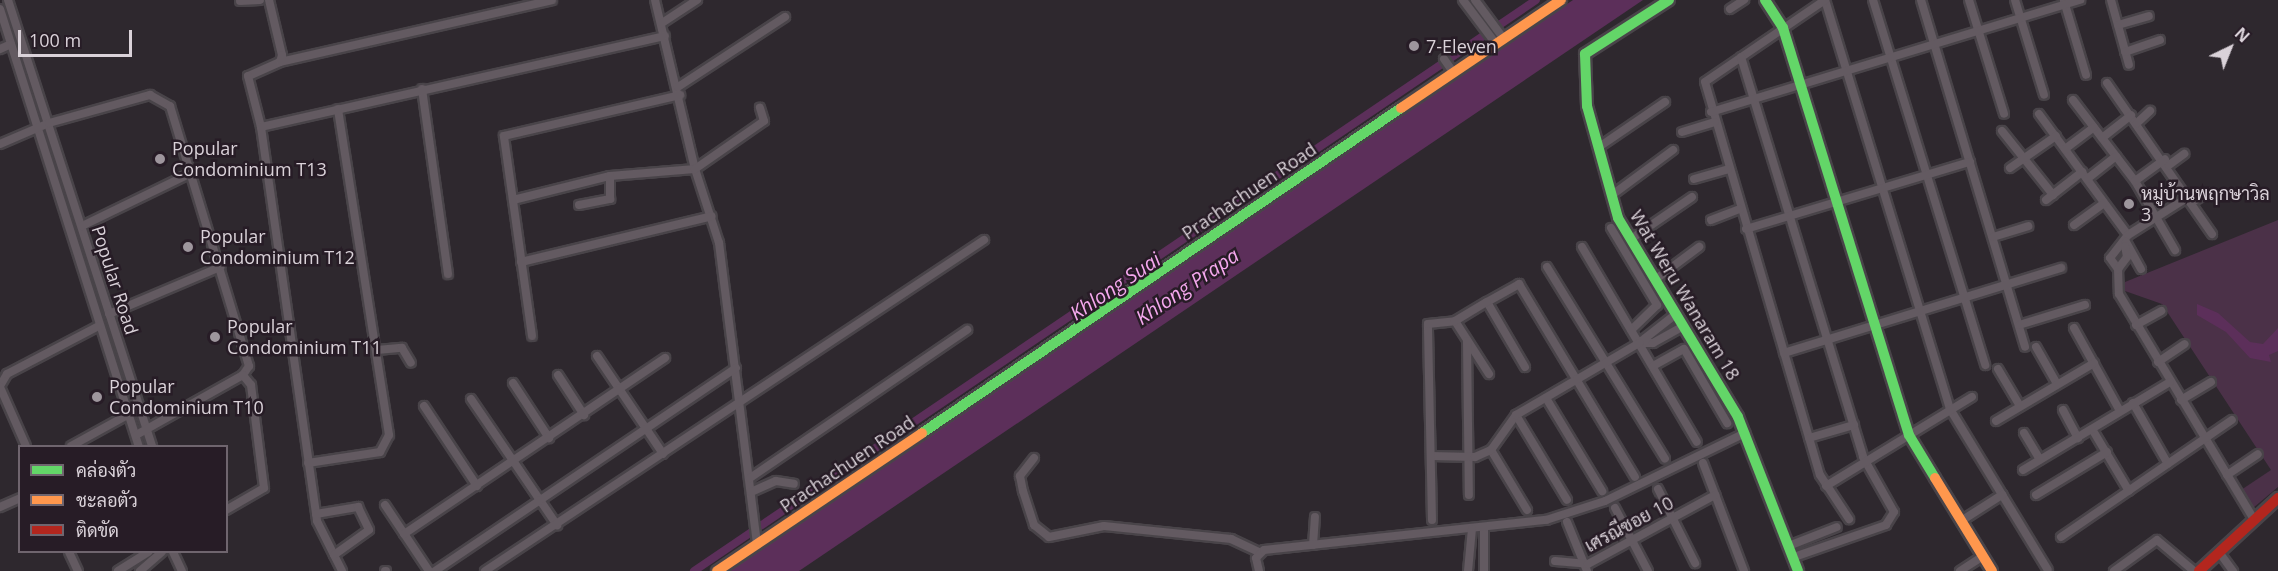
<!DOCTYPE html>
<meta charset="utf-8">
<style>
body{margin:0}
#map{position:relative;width:2278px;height:571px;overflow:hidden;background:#2e282e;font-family:"Open Sans",Sarabun,sans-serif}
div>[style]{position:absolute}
.green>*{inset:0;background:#4b3148}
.water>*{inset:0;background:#5c2f5a}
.canal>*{height:8px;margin:-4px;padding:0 4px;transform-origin:4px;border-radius:4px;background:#5c2f5a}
.roads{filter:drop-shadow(2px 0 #494449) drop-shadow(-2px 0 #494449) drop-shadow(0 2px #494449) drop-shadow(0 -2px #494449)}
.street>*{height:8px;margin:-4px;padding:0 4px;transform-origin:4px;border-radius:4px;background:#635a61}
.fast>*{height:10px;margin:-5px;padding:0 5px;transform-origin:5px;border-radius:5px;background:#63d668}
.slow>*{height:10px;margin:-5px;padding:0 5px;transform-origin:5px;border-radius:5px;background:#ff974d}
.jam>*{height:10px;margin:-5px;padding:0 5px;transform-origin:5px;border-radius:5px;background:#b3261e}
.dots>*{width:16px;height:16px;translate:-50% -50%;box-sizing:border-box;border:3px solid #271c26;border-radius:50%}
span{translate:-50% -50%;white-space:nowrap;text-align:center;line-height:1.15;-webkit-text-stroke:5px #271c26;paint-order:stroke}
.poi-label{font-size:18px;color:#dad2d9}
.left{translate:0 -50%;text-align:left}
.street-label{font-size:18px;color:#dad2d9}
.water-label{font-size:20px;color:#f5a8ee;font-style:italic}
.legend{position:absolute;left:18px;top:445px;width:210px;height:108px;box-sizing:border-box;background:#271c26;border:2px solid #6f656e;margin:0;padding:8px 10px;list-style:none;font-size:18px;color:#dad2d9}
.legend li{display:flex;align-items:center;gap:12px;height:30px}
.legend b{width:30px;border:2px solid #6f656e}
.north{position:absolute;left:2200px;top:18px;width:60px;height:60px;-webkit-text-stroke:4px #271c26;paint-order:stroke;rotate:43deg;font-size:16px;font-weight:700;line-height:24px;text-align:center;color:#dad2d9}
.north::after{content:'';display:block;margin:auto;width:21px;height:27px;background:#dad2d9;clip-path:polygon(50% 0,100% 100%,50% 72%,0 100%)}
.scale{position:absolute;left:18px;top:30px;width:114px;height:27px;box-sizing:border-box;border:3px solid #dad2d9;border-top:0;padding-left:8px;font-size:18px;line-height:21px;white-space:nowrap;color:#dad2d9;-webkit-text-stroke:4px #271c26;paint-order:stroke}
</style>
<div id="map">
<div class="green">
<i style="clip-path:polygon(2278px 220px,2278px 487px,2253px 508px,2241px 490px,2271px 470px,2162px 304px,2125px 291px,2125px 282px)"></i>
</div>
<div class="water">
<i style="clip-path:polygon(1573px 0,1643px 0,799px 571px,727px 571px)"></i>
<i style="clip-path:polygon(2197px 304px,2218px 313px,2250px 342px,2263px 344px,2278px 328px,2278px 351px,2269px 355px,2271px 362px,2250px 358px,2226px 332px,2197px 315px)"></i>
</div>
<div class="canal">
<i style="left:694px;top:571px;width:1017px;rotate:-34.14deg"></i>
</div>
<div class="roads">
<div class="street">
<i style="left:8px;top:0;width:469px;rotate:72.1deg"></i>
<i style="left:269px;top:0;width:57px;rotate:76.7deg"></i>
<i style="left:282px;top:55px;width:7px;rotate:106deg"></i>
<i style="left:280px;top:62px;width:35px;rotate:156deg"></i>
<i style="left:248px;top:76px;width:53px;rotate:75.7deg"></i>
<i style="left:261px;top:127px;width:398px;rotate:81.9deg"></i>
<i style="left:317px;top:521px;width:56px;rotate:63.4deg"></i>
<i style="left:655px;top:0;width:174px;rotate:76.7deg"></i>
<i style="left:695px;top:169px;width:78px;rotate:72deg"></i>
<i style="left:719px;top:243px;width:304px;rotate:82.8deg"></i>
<i style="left:1463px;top:0;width:55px;rotate:53.1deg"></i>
<i style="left:1475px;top:0;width:49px;rotate:53.4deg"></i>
<i style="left:1825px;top:0;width:428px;rotate:73deg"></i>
<i style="left:1950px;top:409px;width:188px;rotate:58.7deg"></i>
<i style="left:1825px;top:0;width:145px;rotate:145.7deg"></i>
<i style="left:1705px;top:82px;width:409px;rotate:73.7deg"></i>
<i style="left:1820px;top:475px;width:53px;rotate:56.6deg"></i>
<i style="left:1873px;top:0;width:382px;rotate:72.9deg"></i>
<i style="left:1921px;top:0;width:362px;rotate:73.3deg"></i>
<i style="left:1969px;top:0;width:119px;rotate:72.9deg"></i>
<i style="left:2015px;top:0;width:99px;rotate:73deg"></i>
<i style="left:2111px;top:0;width:67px;rotate:74.5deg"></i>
<i style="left:240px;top:1px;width:20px;rotate:-3deg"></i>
<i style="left:2064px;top:1px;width:77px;rotate:73.4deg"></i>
<i style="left:0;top:9px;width:459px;rotate:72.4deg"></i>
<i style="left:1730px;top:9px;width:17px;rotate:-33deg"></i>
<i style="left:662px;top:23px;width:42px;rotate:-33.3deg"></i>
<i style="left:2118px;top:25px;width:32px;rotate:-16deg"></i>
<i style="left:0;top:49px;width:12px;rotate:-24deg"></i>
<i style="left:2125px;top:52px;width:37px;rotate:-19deg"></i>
<i style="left:1741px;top:57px;width:418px;rotate:73deg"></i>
<i style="left:1863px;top:457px;width:63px;rotate:60.6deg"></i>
<i style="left:1894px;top:512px;width:15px;rotate:122deg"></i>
<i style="left:1886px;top:525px;width:97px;rotate:160.8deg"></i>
<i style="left:1444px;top:59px;width:16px;rotate:55deg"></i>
<i style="left:280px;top:62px;width:279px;rotate:-12.8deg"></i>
<i style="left:2107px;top:83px;width:184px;rotate:55.2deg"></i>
<i style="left:678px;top:87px;width:128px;rotate:-33.2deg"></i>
<i style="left:422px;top:89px;width:187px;rotate:82deg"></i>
<i style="left:2073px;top:100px;width:102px;rotate:52.6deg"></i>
<i style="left:2135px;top:181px;width:80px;rotate:59.9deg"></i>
<i style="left:1711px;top:112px;width:386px;rotate:-16.9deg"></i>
<i style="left:2039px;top:114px;width:150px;rotate:53.7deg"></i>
<i style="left:2128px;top:235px;width:29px;rotate:128deg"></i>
<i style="left:2110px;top:258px;width:14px;rotate:54deg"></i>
<i style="left:2118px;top:269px;width:25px;rotate:88deg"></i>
<i style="left:2119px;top:294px;width:263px;rotate:59.1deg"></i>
<i style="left:2137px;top:123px;width:18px;rotate:-43deg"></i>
<i style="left:261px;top:127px;width:414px;rotate:-12.7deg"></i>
<i style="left:2002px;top:131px;width:82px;rotate:51.4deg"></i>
<i style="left:1682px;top:132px;width:34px;rotate:-17deg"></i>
<i style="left:2102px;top:138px;width:37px;rotate:-38deg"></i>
<i style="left:0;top:144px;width:53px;rotate:-23.2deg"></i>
<i style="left:49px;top:123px;width:105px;rotate:-15.5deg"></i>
<i style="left:150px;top:95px;width:23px;rotate:29deg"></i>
<i style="left:170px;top:106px;width:272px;rotate:73.1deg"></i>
<i style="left:249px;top:366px;width:11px;rotate:124deg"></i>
<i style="left:243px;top:375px;width:123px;rotate:150.7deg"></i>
<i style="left:1599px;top:147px;width:80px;rotate:-34.3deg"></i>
<i style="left:2065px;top:149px;width:36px;rotate:-37deg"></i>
<i style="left:2169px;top:165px;width:19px;rotate:-36deg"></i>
<i style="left:2010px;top:168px;width:56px;rotate:-34.8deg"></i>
<i style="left:1694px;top:179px;width:35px;rotate:-16deg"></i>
<i style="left:2087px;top:179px;width:37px;rotate:-38deg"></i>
<i style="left:2135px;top:181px;width:37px;rotate:-36deg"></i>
<i style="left:1612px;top:195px;width:76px;rotate:-36.4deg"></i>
<i style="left:513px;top:200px;width:100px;rotate:-13.9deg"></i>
<i style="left:610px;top:176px;width:85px;rotate:-4.7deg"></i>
<i style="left:695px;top:169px;width:84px;rotate:-34.8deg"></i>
<i style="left:764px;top:121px;width:14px;rotate:-107deg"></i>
<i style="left:2046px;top:200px;width:46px;rotate:-37.9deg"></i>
<i style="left:2192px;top:202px;width:17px;rotate:-31deg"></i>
<i style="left:579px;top:205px;width:32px;rotate:-11deg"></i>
<i style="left:610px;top:199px;width:23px;rotate:-90deg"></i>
<i style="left:1711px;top:220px;width:31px;rotate:-21deg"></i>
<i style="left:2074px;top:225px;width:37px;rotate:-36deg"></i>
<i style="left:82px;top:226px;width:121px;rotate:-25.9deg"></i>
<i style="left:1611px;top:228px;width:90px;rotate:59.1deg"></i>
<i style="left:1657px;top:305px;width:36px;rotate:136deg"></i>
<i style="left:1746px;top:229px;width:234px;rotate:-16.7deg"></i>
<i style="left:2128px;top:235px;width:71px;rotate:-32.3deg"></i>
<i style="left:1993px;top:237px;width:37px;rotate:-17deg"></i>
<i style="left:1631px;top:239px;width:74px;rotate:-34.5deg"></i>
<i style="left:2126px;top:242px;width:31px;rotate:61deg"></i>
<i style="left:1582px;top:247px;width:226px;rotate:59.5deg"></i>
<i style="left:521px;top:262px;width:196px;rotate:-13.5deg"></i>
<i style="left:1547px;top:267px;width:225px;rotate:58.4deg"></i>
<i style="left:2118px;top:269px;width:15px;rotate:-53deg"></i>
<i style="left:2127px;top:257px;width:11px;rotate:-100deg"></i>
<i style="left:1656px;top:279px;width:54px;rotate:-36.7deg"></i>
<i style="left:109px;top:314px;width:121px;rotate:-22.9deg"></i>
<i style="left:1676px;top:314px;width:47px;rotate:141.9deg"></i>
<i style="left:1639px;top:343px;width:14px"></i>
<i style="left:1653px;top:343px;width:35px;rotate:-29deg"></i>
<i style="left:1455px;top:321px;width:63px;rotate:57.3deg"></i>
<i style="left:2019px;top:325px;width:69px;rotate:-16.9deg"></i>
<i style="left:2136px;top:325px;width:29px;rotate:-29deg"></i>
<i style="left:2074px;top:328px;width:95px;rotate:61deg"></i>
<i style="left:532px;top:336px;width:202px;rotate:-98deg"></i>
<i style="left:504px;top:136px;width:181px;rotate:-13.1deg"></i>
<i style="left:1467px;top:341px;width:154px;rotate:89.3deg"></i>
<i style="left:2036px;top:347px;width:43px;rotate:60.4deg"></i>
<i style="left:377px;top:350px;width:25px;rotate:-5deg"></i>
<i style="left:402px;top:348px;width:17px;rotate:59deg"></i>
<i style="left:1784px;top:353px;width:290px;rotate:-17.1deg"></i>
<i style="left:597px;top:356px;width:118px;rotate:56deg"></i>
<i style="left:2158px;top:362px;width:32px;rotate:-34deg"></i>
<i style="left:1653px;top:366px;width:35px;rotate:-29deg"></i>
<i style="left:1684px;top:349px;width:86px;rotate:59.8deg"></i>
<i style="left:1525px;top:367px;width:75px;rotate:-120.3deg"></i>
<i style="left:1487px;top:302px;width:37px;rotate:-29deg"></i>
<i style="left:1519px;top:284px;width:225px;rotate:59deg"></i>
<i style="left:1998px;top:369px;width:43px;rotate:59.3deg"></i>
<i style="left:558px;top:375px;width:48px;rotate:57deg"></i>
<i style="left:513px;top:383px;width:66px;rotate:56.8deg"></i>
<i style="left:0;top:386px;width:14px;rotate:-60deg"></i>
<i style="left:7px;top:374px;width:104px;rotate:-27.6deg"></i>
<i style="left:0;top:387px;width:64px;rotate:66.2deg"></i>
<i style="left:1546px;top:398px;width:109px;rotate:58.9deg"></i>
<i style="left:471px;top:399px;width:153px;rotate:55.7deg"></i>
<i style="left:2181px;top:400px;width:35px;rotate:-31deg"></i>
<i style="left:2133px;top:403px;width:70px;rotate:60.2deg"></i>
<i style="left:424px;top:406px;width:96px;rotate:56.5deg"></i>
<i style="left:2063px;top:410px;width:32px;rotate:62deg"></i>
<i style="left:1516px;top:415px;width:99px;rotate:59deg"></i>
<i style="left:1996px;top:421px;width:114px;rotate:-30.6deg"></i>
<i style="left:2092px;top:429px;width:72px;rotate:59.2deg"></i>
<i style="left:2024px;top:433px;width:31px;rotate:59deg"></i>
<i style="left:1809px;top:438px;width:47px;rotate:-16.1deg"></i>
<i style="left:71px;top:446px;width:79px;rotate:-28.8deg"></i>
<i style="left:1491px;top:450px;width:70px;rotate:59deg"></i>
<i style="left:1431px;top:456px;width:44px;rotate:1.3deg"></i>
<i style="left:1475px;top:457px;width:17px;rotate:-24deg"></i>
<i style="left:1491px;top:450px;width:43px;rotate:-54.5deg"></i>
<i style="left:1516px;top:415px;width:143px;rotate:-30.3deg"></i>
<i style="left:1034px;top:458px;width:23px;rotate:128deg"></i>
<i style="left:1020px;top:476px;width:15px;rotate:79deg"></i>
<i style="left:1023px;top:491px;width:36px;rotate:72deg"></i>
<i style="left:1034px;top:525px;width:19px;rotate:39deg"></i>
<i style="left:1049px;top:537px;width:56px;rotate:-11.3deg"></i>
<i style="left:1104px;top:526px;width:128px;rotate:5.8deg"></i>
<i style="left:1231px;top:539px;width:31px;rotate:25deg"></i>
<i style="left:308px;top:463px;width:73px;rotate:-8.7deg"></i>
<i style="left:380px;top:452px;width:19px;rotate:-62deg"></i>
<i style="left:389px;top:435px;width:330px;rotate:-98.9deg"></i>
<i style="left:1703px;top:463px;width:116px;rotate:69.2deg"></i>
<i style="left:2023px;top:470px;width:171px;rotate:-30.9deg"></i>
<i style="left:2227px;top:475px;width:37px;rotate:-34deg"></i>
<i style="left:750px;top:478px;width:263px;rotate:-34.3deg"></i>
<i style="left:1826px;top:486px;width:171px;rotate:-31.4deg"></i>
<i style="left:1658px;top:489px;width:83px;rotate:63.4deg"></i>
<i style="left:751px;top:492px;width:27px;rotate:-24deg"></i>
<i style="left:776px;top:481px;width:18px;rotate:9deg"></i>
<i style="left:2036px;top:495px;width:83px;rotate:-31.2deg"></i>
<i style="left:385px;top:505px;width:79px;rotate:56.3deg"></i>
<i style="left:0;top:507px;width:22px;rotate:-24deg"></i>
<i style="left:1615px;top:508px;width:71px;rotate:62.4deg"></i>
<i style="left:226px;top:510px;width:44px;rotate:-30.1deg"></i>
<i style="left:264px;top:488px;width:104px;rotate:-97.2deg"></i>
<i style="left:251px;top:385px;width:13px;rotate:-129deg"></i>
<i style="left:316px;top:514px;width:43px;rotate:-9.5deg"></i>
<i style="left:358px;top:507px;width:25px;rotate:64deg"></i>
<i style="left:369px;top:530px;width:43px;rotate:144.5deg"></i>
<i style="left:1432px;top:520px;width:196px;rotate:-91.2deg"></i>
<i style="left:1428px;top:324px;width:27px;rotate:-6deg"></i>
<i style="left:1455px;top:321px;width:37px;rotate:-31deg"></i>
<i style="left:1961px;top:521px;width:49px;rotate:-32.4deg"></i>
<i style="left:1567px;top:522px;width:53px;rotate:67.8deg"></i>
<i style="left:1484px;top:527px;width:44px;rotate:90deg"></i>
<i style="left:404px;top:534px;width:315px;rotate:-34deg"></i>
<i style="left:2061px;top:537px;width:207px;rotate:-34.4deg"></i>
<i style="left:1313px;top:545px;width:28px;rotate:-86deg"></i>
<i style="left:1791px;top:545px;width:49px;rotate:-21.4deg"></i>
<i style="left:69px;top:552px;width:21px;rotate:65deg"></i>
<i style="left:173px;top:552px;width:21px;rotate:65deg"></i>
<i style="left:2219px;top:552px;width:24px;rotate:54deg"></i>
<i style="left:1555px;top:561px;width:33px;rotate:5deg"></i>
<i style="left:1588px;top:564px;width:145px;rotate:-28.5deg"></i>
<i style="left:118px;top:571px;width:36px;rotate:-32deg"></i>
<i style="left:140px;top:571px;width:29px;rotate:-41deg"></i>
<i style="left:385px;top:571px;width:1px"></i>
<i style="left:435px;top:571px;width:363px;rotate:-34deg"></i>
<i style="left:485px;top:571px;width:599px;rotate:-33.56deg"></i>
<i style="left:1259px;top:571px;width:13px;rotate:-103deg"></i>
<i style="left:1256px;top:558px;width:11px;rotate:-45deg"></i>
<i style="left:1264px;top:550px;width:284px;rotate:-6.1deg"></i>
<i style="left:1546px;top:520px;width:62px;rotate:-17.9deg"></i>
<i style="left:1605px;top:501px;width:156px;rotate:-25.9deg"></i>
<i style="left:1468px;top:571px;width:42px;rotate:-84.6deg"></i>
<i style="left:1960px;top:571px;width:27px;rotate:-33deg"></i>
<i style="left:2114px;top:571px;width:53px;rotate:-35.8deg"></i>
<i style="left:2157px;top:540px;width:48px;rotate:40deg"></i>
</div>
<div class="fast">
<i style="left:1669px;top:0;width:100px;rotate:147.3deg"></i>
<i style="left:1585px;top:54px;width:52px;rotate:87.8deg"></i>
<i style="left:1587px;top:106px;width:116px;rotate:74.5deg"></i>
<i style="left:1618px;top:218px;width:232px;rotate:58.9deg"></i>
<i style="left:1738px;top:417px;width:165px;rotate:68.7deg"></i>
<i style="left:1765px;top:0;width:33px;rotate:57deg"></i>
<i style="left:1783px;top:28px;width:426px;rotate:72.8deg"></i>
<i style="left:1909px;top:435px;width:50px;rotate:58.8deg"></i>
<i style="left:922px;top:433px;width:579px;rotate:-34.16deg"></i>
</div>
<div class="slow">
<i style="left:1401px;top:108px;width:193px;rotate:-34deg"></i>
<i style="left:1935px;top:478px;width:109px;rotate:58.5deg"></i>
<i style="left:717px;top:571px;width:247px;rotate:-33.9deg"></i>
</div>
<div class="jam">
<i style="left:2199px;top:571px;width:108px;rotate:-42.7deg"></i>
</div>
</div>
<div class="dots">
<i style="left:1414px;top:46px;background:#9e969d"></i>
<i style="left:160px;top:159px;background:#9e969d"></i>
<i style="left:2129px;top:204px;background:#9e969d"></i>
<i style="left:188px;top:247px;background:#9e969d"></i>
<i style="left:215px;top:337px;background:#9e969d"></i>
<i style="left:97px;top:397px;background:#9e969d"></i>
</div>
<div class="poi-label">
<span class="left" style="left:1426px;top:46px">7-Eleven</span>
<span class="left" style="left:172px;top:159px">Popular<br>Condominium T13</span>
<span class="left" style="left:2141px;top:204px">หมู่บ้านพฤกษาวิล<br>3</span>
<span class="left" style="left:200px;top:247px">Popular<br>Condominium T12</span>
<span class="left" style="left:227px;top:337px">Popular<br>Condominium T11</span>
<span class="left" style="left:109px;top:397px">Popular<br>Condominium T10</span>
</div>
<div class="street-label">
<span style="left:1249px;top:191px;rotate:-34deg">Prachachuen Road</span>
<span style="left:115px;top:280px;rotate:72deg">Popular Road</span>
<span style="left:1685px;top:295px;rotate:59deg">Wat Weru Wanaram 18</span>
<span style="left:847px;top:464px;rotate:-34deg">Prachachuen Road</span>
<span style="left:1629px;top:524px;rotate:-28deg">เศรณีซอย 10</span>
</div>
<div class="water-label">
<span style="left:1115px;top:286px;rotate:-34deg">Khlong Suai</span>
<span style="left:1187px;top:286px;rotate:-34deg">Khlong Prapa</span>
</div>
<ul class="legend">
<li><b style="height:8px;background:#63d668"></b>คล่องตัว</li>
<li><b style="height:8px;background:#ff974d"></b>ชะลอตัว</li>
<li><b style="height:8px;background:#b3261e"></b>ติดขัด</li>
</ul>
<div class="north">N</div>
<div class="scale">100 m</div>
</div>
